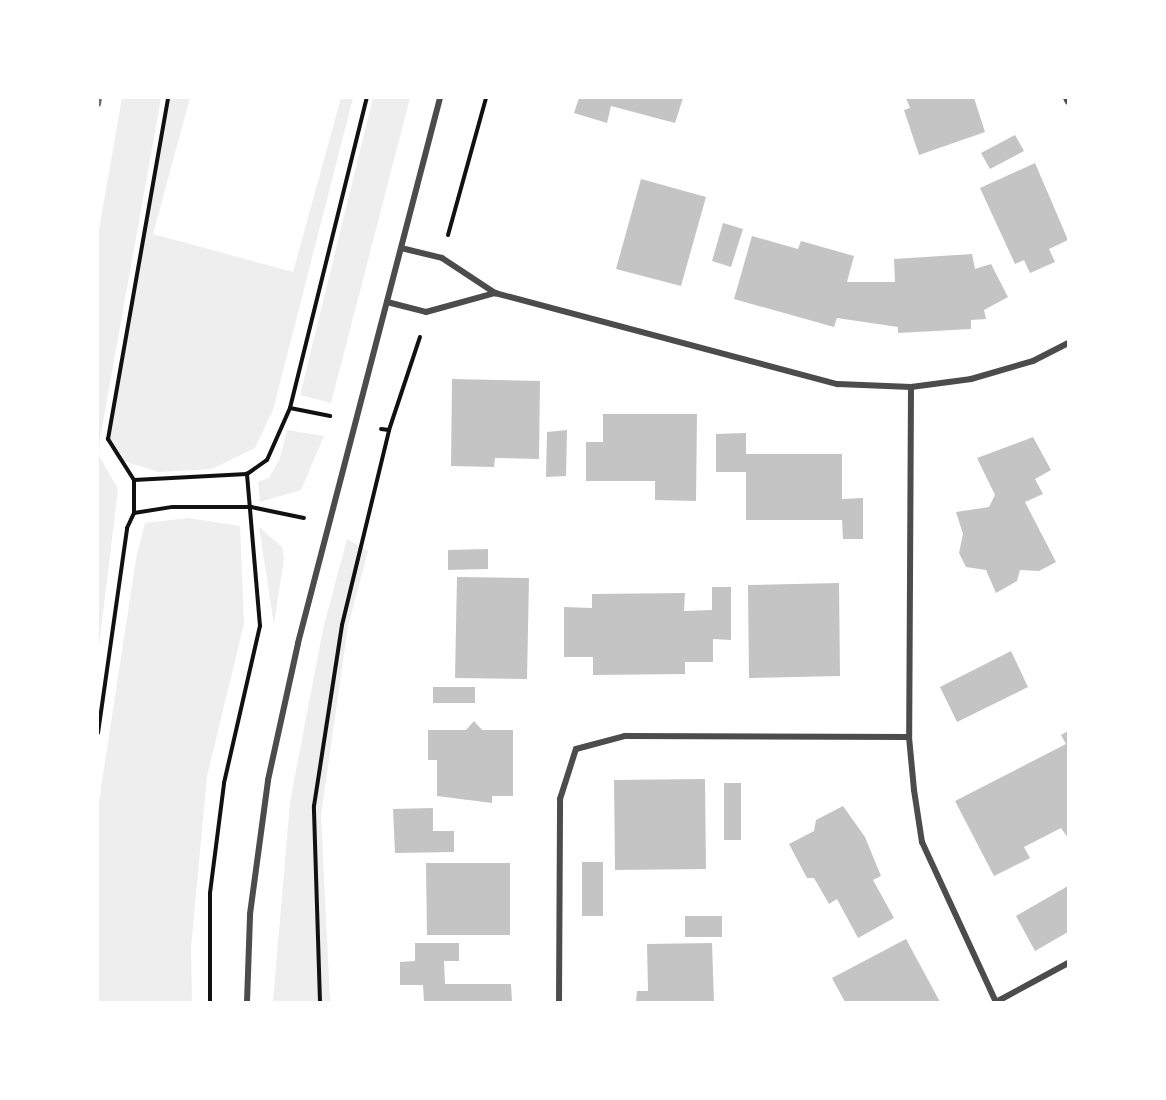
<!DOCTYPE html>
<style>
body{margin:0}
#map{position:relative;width:1166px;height:1100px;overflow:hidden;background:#fff;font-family:Spectral,serif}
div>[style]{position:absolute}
.green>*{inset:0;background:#eee}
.building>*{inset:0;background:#c4c4c4}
.path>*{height:4px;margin:-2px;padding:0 2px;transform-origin:2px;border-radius:2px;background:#111}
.minor>*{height:6px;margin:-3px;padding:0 3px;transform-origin:3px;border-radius:3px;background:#4c4c4c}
.rail>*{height:4.5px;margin:-2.25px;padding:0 2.25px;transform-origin:2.25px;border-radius:2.25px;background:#707070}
span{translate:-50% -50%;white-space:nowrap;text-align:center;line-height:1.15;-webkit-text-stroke:6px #fff;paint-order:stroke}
.frame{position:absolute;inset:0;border:99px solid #fff;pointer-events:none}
</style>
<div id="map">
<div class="green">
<i style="clip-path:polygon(122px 98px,161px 98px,100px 439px,99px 456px,118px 489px,98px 655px,98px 235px)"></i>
<i style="clip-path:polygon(168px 98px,190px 98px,153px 234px,293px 272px,341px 98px,353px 98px,273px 410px,255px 448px,212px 469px,159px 472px,117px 459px,108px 439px)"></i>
<i style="clip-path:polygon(373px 98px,410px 98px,331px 403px,300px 395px)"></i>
<i style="clip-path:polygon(287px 430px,324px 436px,301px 490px,260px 502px,258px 482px,269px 478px,280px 458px)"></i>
<i style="clip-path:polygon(188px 518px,240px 526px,244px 624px,207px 776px,191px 948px,192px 1002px,98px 1002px,98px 808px,136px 559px,145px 523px)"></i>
<i style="clip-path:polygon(259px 527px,282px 547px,284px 558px,274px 625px)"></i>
<i style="clip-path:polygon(347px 539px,368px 551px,348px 626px,321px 815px,330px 1002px,273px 1002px,290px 802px,323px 629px)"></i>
</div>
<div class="building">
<i style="clip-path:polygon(579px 98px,683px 98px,675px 123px,611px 106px,607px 123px,574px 113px)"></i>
<i style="clip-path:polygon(906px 98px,974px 98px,985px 132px,919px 155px,904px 110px,910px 108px)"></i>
<i style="clip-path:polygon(1015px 135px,1024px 151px,990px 169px,981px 153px)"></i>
<i style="clip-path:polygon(1035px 163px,1068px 240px,1049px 249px,1055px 262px,1030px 273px,1024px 260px,1015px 264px,980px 188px)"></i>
<i style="clip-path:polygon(641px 179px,706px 197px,681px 286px,616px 269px)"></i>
<i style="clip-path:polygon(723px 223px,743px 229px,731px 267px,712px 261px)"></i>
<i style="clip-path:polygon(752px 236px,798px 249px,801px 241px,854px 256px,847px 282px,895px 282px,894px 259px,972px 254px,975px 269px,991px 264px,1008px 297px,984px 310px,986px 319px,971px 320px,971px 329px,898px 333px,898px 327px,837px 318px,834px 327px,734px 299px)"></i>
<i style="clip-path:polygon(452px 379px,540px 381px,539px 459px,495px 458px,494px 467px,451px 466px)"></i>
<i style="clip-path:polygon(603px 414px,697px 414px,696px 501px,655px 500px,655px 481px,586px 481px,586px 442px,603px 442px)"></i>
<i style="clip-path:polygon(567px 430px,566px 476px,546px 477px,547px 432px)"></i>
<i style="clip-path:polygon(746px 433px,746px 454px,842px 454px,842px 499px,863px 498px,863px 539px,843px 539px,842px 520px,746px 520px,746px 472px,716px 472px,716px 434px)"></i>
<i style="clip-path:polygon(1033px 437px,1051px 470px,1035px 479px,1043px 494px,1025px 502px,1056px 562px,1039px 571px,1020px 570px,1017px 581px,996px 593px,986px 570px,966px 567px,959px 553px,963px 534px,956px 512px,989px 507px,995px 495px,977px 458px)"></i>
<i style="clip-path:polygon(488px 549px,488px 569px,448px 570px,448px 550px)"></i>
<i style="clip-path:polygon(457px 577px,529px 578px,527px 679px,455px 678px)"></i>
<i style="clip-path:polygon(839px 583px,840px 676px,749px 678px,748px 585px)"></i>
<i style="clip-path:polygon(712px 587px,731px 587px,731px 640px,713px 639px,713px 662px,685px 662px,685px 674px,593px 675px,593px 657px,564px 657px,564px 607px,592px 608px,592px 594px,685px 593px,684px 611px,712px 610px)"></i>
<i style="clip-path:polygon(1011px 651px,1028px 687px,957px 722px,940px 687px)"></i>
<i style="clip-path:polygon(433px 687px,475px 687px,475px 703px,433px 703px)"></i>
<i style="clip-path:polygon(474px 721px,482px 730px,513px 730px,513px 796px,492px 796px,492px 803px,437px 796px,437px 760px,428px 760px,428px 730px,466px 730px)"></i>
<i style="clip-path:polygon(1068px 731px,1068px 838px,1061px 828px,1024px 847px,1030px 858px,994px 876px,955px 801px,1066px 744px,1061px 735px)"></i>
<i style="clip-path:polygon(705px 779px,706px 869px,615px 870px,614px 780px)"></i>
<i style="clip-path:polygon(724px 783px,741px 783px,741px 840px,724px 840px)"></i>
<i style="clip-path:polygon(843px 806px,865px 837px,881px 876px,873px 880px,894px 918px,858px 938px,837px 899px,829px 904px,814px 878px,807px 878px,789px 844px,814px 831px,816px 820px)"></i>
<i style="clip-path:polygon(433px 808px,433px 831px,454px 831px,454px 852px,395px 853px,393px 809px)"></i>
<i style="clip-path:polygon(582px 862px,603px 862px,603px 916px,582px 916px)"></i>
<i style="clip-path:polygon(426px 863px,510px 863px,510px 935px,427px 935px)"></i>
<i style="clip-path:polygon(1068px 886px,1068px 932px,1035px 951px,1016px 916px)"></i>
<i style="clip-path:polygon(685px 916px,722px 916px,722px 937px,685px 937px)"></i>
<i style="clip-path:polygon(906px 939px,940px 1002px,845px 1002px,832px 978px)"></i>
<i style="clip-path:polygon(415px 943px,459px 943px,459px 961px,444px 961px,445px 984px,511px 984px,512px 1002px,424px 1002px,423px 985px,400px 985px,400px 962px,415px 961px)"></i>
<i style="clip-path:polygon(712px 943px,714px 1002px,636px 1002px,637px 991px,648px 991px,647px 944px)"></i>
</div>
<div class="path">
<i style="left:448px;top:235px;width:142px;rotate:-74.5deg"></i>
<i style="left:290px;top:408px;width:41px;rotate:11.3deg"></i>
<i style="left:389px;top:430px;width:98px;rotate:-71.6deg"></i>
<i style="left:134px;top:480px;width:113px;rotate:-3deg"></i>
<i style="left:134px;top:513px;width:33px;rotate:-90deg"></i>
<i style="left:134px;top:480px;width:49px;rotate:-122.4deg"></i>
<i style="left:108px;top:439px;width:346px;rotate:-80deg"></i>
<i style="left:98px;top:733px;width:207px;rotate:-81.9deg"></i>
<i style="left:127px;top:528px;width:17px;rotate:-65deg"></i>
<i style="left:134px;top:513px;width:39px;rotate:-9deg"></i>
<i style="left:173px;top:507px;width:78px"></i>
<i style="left:251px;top:507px;width:54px;rotate:11.7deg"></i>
<i style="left:210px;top:1002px;width:109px;rotate:-90deg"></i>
<i style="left:210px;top:893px;width:111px;rotate:-82.7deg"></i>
<i style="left:224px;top:783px;width:161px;rotate:-77.1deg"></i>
<i style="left:260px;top:626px;width:153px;rotate:-94.9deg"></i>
<i style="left:247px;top:474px;width:24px;rotate:-35deg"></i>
<i style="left:267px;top:460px;width:57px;rotate:-66.1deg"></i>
<i style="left:290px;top:408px;width:319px;rotate:-76.1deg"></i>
<i style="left:320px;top:1002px;width:196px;rotate:-91.8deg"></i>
<i style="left:314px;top:806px;width:183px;rotate:-81.2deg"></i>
<i style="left:342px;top:625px;width:201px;rotate:-76.4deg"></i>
<i style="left:389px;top:430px;width:8px;rotate:-173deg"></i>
</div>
<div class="minor">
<i style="left:1066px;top:98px;width:4px;rotate:63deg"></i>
<i style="left:401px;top:248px;width:42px;rotate:13.7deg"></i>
<i style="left:442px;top:258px;width:64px;rotate:33.4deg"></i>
<i style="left:495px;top:293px;width:355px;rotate:14.9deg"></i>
<i style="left:838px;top:384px;width:73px;rotate:2.4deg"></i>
<i style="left:911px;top:387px;width:61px;rotate:-7.6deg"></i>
<i style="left:971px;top:379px;width:65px;rotate:-16.2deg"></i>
<i style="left:1033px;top:361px;width:39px;rotate:-27deg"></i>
<i style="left:387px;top:302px;width:40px;rotate:14.4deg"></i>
<i style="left:426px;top:312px;width:72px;rotate:-15.4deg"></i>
<i style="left:911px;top:387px;width:350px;rotate:90.3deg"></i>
<i style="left:909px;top:737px;width:53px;rotate:84.6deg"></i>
<i style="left:914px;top:790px;width:53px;rotate:81.3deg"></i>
<i style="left:922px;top:842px;width:176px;rotate:65.2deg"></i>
<i style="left:247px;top:1002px;width:88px;rotate:-88deg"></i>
<i style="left:250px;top:914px;width:135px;rotate:-82.3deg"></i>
<i style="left:268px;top:780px;width:140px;rotate:-77.6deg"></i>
<i style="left:298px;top:643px;width:563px;rotate:-75.4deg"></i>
<i style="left:559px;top:1002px;width:203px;rotate:-89.7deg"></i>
<i style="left:560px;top:799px;width:52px;rotate:-72.3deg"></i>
<i style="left:576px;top:749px;width:51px;rotate:-14.9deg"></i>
<i style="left:625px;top:736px;width:284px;rotate:0.2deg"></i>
<i style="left:996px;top:1002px;width:82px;rotate:-28.4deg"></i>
</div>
<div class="rail">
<i style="left:98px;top:104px;width:6px;rotate:-81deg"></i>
</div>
<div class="frame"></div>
</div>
